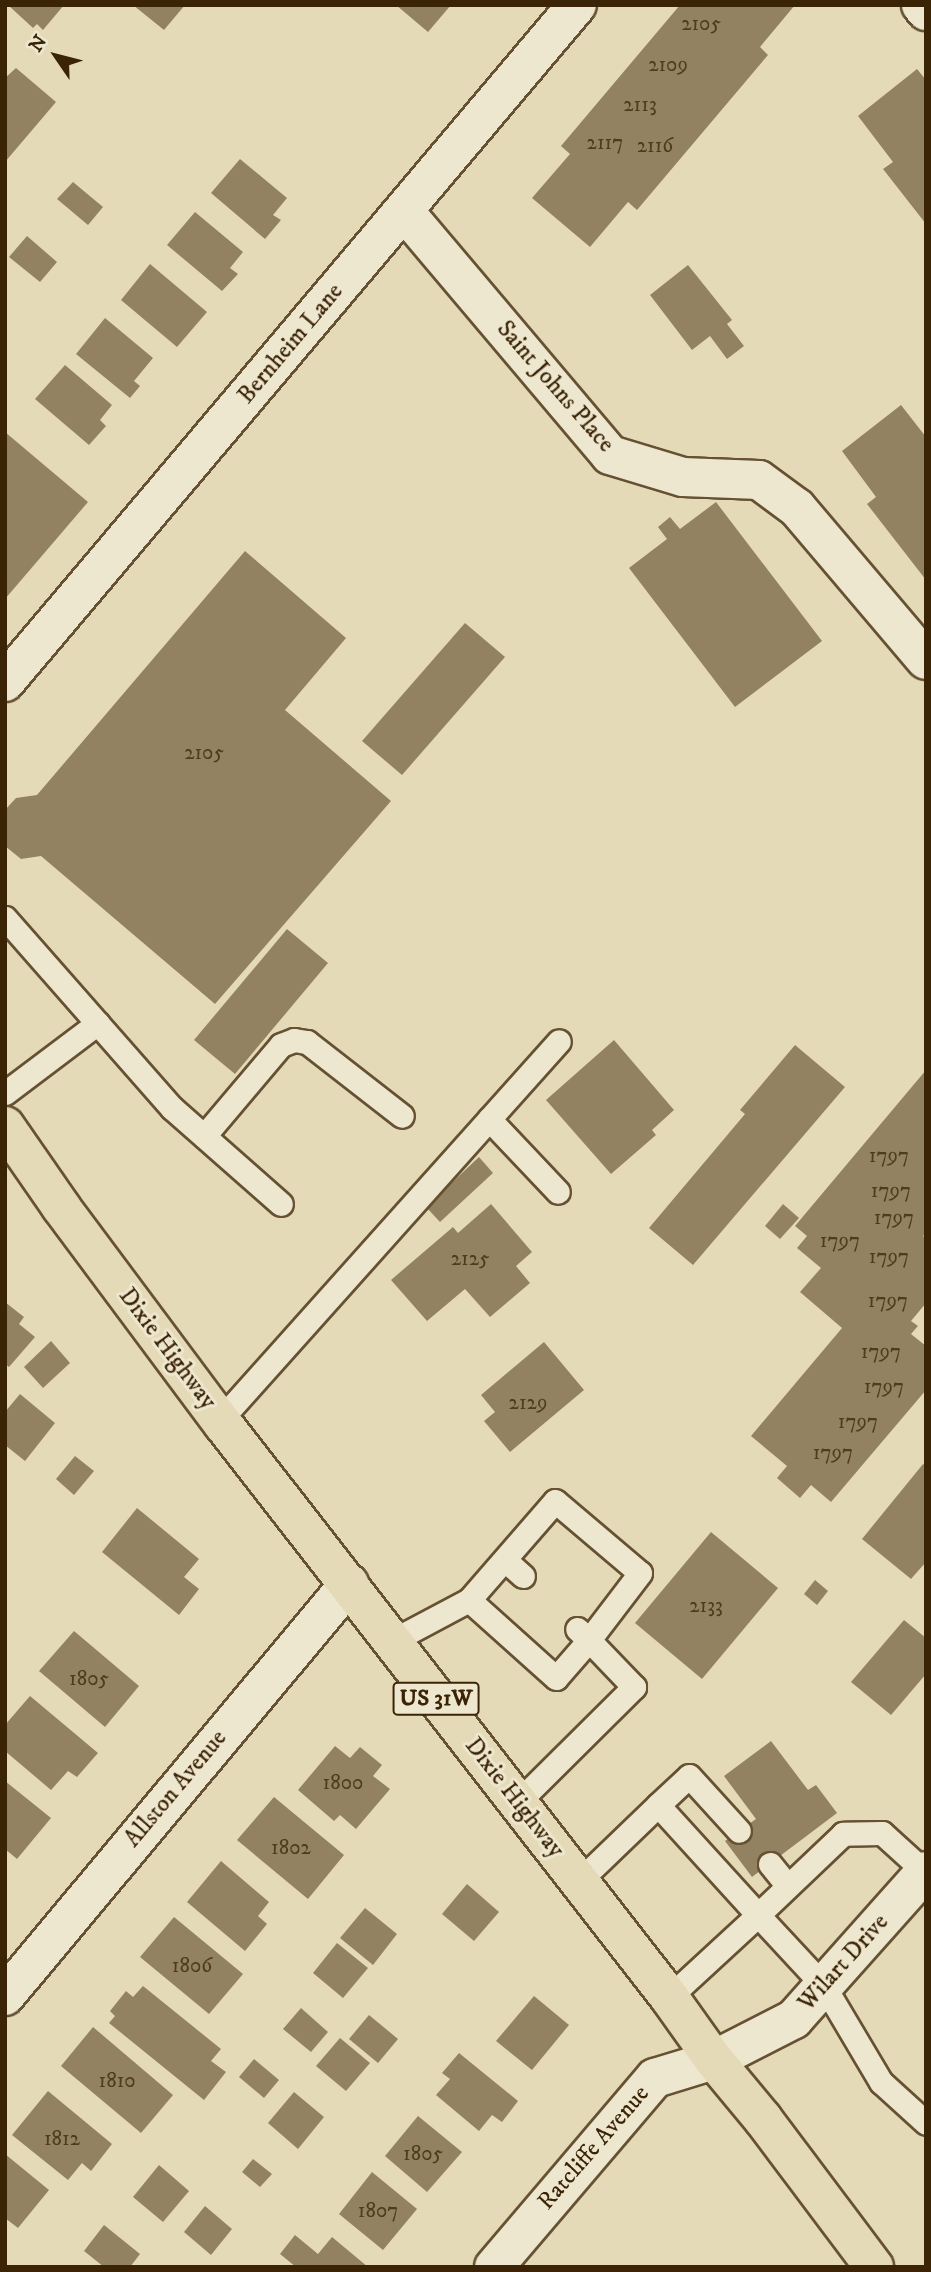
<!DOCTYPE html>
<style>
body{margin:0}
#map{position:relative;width:931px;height:2272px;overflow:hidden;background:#e5dab7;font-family:"IM FELL DW Pica",serif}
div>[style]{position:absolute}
.building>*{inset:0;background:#938262}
.roads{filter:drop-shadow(2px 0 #665132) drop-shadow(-2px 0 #665132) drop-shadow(0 2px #665132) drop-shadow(0 -2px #665132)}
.service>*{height:23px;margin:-11.5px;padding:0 11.5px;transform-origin:11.5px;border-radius:11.5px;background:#eee7d0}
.minor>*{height:38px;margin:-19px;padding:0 19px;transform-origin:19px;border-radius:19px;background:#eee7d0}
.primary>*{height:38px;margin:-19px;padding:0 19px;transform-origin:19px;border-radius:19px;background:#e5dab7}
span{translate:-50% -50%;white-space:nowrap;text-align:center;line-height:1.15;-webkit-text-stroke:6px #eee7d0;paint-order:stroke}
.number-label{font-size:21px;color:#513b1d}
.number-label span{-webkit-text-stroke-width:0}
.shield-label span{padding:2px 5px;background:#eee7d0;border:2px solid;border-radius:5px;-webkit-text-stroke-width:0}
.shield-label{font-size:23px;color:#3b2306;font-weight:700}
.street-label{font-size:24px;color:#3b2306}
.frame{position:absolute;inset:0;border:7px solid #3b2306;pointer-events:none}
.north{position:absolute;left:21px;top:21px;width:70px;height:70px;-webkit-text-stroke:5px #eee7d0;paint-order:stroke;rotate:305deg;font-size:19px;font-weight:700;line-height:28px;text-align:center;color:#3b2306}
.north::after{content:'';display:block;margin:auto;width:24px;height:32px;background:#3b2306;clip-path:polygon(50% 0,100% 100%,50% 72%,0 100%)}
</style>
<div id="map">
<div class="building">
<i style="clip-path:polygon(8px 5px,64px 5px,43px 30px,37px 24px,33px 28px)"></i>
<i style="clip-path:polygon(133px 5px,185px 5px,164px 30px)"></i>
<i style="clip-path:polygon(396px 5px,451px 5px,428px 32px)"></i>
<i style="clip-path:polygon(680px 5px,795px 5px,760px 47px,768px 55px,637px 210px,628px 202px,590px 247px,532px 198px,570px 154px,561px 146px)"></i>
<i style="clip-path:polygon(16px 68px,56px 102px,5px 162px,5px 78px)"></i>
<i style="clip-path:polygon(917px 69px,926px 80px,926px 224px,883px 169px,893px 162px,858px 116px)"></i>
<i style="clip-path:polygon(240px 159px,287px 198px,273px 215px,281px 220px,265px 239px,211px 193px)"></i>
<i style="clip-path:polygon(73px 182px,103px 207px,88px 225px,57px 199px)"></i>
<i style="clip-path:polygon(195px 212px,243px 252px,230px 268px,238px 274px,222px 291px,167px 245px)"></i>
<i style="clip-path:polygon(27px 236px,57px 262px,40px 282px,9px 257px)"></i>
<i style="clip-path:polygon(150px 264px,207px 312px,177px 347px,121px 300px)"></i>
<i style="clip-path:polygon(688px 265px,732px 320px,727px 324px,744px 346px,727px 359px,710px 336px,692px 350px,650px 295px)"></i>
<i style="clip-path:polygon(105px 318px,153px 358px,134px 381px,140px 386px,130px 398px,76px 354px)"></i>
<i style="clip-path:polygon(65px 365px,112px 405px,100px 420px,106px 426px,89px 445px,35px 399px)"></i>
<i style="clip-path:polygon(901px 405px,926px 437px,926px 580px,867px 504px,876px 497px,842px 451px)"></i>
<i style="clip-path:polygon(5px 432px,88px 502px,5px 599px)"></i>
<i style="clip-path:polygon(716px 502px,822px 641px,735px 707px,629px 568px,667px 539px,658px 527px,670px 517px,680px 529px)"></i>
<i style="clip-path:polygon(245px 551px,346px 638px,285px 710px,391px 801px,215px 1004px,41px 856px,21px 859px,5px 846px,5px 810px,16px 798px,37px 795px)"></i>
<i style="clip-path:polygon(465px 623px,505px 657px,402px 775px,362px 741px)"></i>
<i style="clip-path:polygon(287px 929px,328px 963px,235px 1074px,194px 1040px)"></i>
<i style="clip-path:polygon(614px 1040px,674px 1110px,652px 1130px,656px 1135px,611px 1174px,546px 1100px)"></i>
<i style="clip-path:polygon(795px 1045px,845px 1087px,693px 1265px,649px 1228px,745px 1114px,740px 1110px)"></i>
<i style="clip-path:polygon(926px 1070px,926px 1233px,923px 1236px,926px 1238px,926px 1303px,911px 1321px,918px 1326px,911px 1334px,926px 1346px,926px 1390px,831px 1502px,811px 1485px,800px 1498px,777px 1478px,787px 1466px,751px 1436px,842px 1328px,800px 1292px,821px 1268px,797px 1248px,807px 1236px,795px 1226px)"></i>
<i style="clip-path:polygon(479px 1157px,493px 1173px,440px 1222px,426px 1207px)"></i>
<i style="clip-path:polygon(491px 1204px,532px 1252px,516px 1266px,530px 1283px,490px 1317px,465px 1289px,427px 1321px,391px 1280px,453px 1227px,458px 1233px)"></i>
<i style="clip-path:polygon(783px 1204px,799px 1218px,780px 1239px,765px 1226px)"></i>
<i style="clip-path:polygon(5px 1302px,24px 1317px,19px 1324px,35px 1337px,9px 1367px,5px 1364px)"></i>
<i style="clip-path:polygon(51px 1341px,70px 1363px,43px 1388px,24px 1367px)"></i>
<i style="clip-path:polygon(544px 1342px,584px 1390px,510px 1452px,484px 1421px,495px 1412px,481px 1395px)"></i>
<i style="clip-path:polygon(20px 1394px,55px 1423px,25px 1461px,5px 1445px,5px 1412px)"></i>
<i style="clip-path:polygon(75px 1456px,94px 1471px,74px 1495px,56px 1479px)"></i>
<i style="clip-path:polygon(923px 1464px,926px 1466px,926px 1562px,911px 1579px,862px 1539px)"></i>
<i style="clip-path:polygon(137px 1508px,199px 1559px,184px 1577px,199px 1589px,179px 1615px,102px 1552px)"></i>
<i style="clip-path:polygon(711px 1532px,778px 1588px,702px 1679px,635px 1623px)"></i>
<i style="clip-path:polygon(815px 1580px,828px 1591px,817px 1605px,804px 1594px)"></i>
<i style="clip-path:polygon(904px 1620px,926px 1638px,926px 1674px,891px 1715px,851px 1682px)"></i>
<i style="clip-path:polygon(74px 1631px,139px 1686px,105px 1727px,39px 1671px)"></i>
<i style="clip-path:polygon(30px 1696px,98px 1753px,77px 1777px,68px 1771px,51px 1790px,5px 1751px,5px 1725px)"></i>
<i style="clip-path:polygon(771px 1741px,808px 1790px,816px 1785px,837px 1813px,752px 1877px,725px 1841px,756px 1819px,724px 1776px)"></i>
<i style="clip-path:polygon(335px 1746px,350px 1758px,360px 1747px,382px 1765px,373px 1776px,390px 1789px,356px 1829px,340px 1815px,334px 1821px,298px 1790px)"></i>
<i style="clip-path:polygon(5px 1781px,51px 1818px,17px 1859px,5px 1849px)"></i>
<i style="clip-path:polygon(274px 1797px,344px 1855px,308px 1899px,237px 1840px)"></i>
<i style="clip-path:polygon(221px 1861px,269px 1902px,258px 1916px,267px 1924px,245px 1951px,187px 1902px)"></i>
<i style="clip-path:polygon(467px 1884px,499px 1912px,474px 1941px,442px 1914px)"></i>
<i style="clip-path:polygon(365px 1908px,397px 1934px,373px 1965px,340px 1938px)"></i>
<i style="clip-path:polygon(174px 1917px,243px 1974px,209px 2014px,140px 1957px)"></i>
<i style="clip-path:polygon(337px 1943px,368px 1968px,343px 1998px,313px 1973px)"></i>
<i style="clip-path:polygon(143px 1986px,221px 2049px,211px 2061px,226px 2072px,204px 2100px,109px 2023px,115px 2016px,110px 2011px,126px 1991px,133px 1997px)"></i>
<i style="clip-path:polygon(534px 1996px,569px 2025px,532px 2070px,496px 2041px)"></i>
<i style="clip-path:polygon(301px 2008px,328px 2032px,311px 2052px,283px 2029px)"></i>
<i style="clip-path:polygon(369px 2015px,398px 2039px,378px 2063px,349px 2039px)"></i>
<i style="clip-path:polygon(93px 2027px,173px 2095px,141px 2133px,61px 2066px)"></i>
<i style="clip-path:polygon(340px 2038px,370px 2063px,346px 2091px,316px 2066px)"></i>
<i style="clip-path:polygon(459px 2053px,518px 2101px,502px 2122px,492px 2115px,479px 2131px,436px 2095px,450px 2079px,442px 2073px)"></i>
<i style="clip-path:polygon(254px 2059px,279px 2080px,264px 2098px,239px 2077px)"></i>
<i style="clip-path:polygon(48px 2091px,112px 2144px,91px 2171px,82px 2163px,68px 2180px,12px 2135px)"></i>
<i style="clip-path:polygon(294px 2092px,324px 2117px,298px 2149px,268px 2123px)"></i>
<i style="clip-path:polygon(418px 2116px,462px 2152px,427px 2192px,385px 2156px)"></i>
<i style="clip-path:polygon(5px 2154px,49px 2190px,18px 2228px,5px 2218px)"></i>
<i style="clip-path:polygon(253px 2159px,272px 2174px,260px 2187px,242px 2172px)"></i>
<i style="clip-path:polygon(159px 2165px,189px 2191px,163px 2222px,133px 2197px)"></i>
<i style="clip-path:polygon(372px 2172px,417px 2209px,383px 2250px,339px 2214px)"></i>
<i style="clip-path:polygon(205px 2206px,232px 2229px,211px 2255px,184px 2232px)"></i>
<i style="clip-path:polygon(104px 2225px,140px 2254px,130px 2267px,104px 2267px,84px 2251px)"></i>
<i style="clip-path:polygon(295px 2235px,318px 2254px,332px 2237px,368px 2267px,296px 2267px,280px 2254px)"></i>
</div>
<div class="roads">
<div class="service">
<i style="left:5px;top:918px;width:253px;rotate:48.7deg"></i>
<i style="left:172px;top:1108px;width:145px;rotate:41.4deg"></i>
<i style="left:5px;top:1093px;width:116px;rotate:-37deg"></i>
<i style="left:489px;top:1119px;width:100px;rotate:46.6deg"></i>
<i style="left:204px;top:1136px;width:119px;rotate:-49.8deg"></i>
<i style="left:281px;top:1045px;width:14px;rotate:-21deg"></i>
<i style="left:294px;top:1040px;width:13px;rotate:9deg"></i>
<i style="left:307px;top:1042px;width:120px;rotate:37.9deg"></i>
<i style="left:220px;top:1420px;width:508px;rotate:-48.19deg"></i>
<i style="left:505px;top:1560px;width:24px;rotate:42deg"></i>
<i style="left:392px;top:1641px;width:87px;rotate:-28deg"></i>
<i style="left:517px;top:1803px;width:165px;rotate:-44.8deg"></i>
<i style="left:634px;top:1687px;width:65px;rotate:-133.8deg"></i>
<i style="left:589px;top:1640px;width:50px;rotate:131deg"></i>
<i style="left:556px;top:1678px;width:117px;rotate:-138.1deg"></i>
<i style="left:469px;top:1600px;width:131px;rotate:-49deg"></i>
<i style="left:555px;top:1501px;width:111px;rotate:40.3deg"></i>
<i style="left:640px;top:1573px;width:84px;rotate:127.3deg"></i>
<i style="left:589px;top:1640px;width:16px;rotate:-137deg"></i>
<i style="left:658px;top:1805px;width:42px;rotate:-43.1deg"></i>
<i style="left:689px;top:1776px;width:74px;rotate:47.7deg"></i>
<i style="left:770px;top:1864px;width:28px;rotate:51deg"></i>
<i style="left:925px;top:1872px;width:58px;rotate:-137.8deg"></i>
<i style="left:882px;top:1833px;width:39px;rotate:179deg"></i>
<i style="left:843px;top:1834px;width:117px;rotate:136.4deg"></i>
<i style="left:758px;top:1915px;width:97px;rotate:47.1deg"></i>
<i style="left:824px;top:1986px;width:112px;rotate:59.3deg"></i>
<i style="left:881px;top:2082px;width:61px;rotate:42.3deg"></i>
<i style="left:578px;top:1882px;width:111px;rotate:-43.9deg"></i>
<i style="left:658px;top:1805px;width:149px;rotate:47.7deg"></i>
<i style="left:758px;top:1915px;width:121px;rotate:137.3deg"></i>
</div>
<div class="minor">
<i style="left:921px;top:5px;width:8px;rotate:50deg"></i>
<i style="left:404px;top:211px;width:319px;rotate:49.8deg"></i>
<i style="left:610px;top:455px;width:76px;rotate:16.8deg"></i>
<i style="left:683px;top:477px;width:76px;rotate:2.3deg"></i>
<i style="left:759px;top:480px;width:47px;rotate:36.4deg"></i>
<i style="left:797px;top:508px;width:199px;rotate:49.7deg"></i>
<i style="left:5px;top:682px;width:886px;rotate:-49.81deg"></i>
<i style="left:5px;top:1996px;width:537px;rotate:-50.14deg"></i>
<i style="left:494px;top:2267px;width:248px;rotate:-49.6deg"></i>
<i style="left:655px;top:2078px;width:62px;rotate:-17deg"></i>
<i style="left:714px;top:2060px;width:90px;rotate:-27.1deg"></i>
<i style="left:794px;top:2019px;width:198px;rotate:-48.3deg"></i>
</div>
<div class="primary">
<i style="left:5px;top:1126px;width:98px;rotate:55.3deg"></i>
<i style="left:61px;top:1207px;width:271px;rotate:53.3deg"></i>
<i style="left:223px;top:1424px;width:726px;rotate:52.1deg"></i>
<i style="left:669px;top:1997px;width:77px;rotate:54.5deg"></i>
<i style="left:714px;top:2060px;width:77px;rotate:50.3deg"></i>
<i style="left:763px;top:2119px;width:185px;rotate:53.1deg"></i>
</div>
</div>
<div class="number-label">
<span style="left:701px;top:24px">2105</span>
<span style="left:668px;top:65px">2109</span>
<span style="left:640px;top:105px">2113</span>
<span style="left:605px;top:143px">2117</span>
<span style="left:655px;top:146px">2116</span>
<span style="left:204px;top:753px">2105</span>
<span style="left:889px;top:1156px">1797</span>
<span style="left:891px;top:1191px">1797</span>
<span style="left:894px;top:1218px">1797</span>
<span style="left:840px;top:1241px">1797</span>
<span style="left:889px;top:1257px">1797</span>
<span style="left:470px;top:1259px">2125</span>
<span style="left:888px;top:1301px">1797</span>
<span style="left:881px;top:1352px">1797</span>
<span style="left:884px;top:1387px">1797</span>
<span style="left:528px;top:1403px">2129</span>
<span style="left:858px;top:1422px">1797</span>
<span style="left:833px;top:1453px">1797</span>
<span style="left:706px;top:1606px">2133</span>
<span style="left:89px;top:1679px">1805</span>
<span style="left:343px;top:1783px">1800</span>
<span style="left:291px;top:1848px">1802</span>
<span style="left:192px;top:1966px">1806</span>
<span style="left:117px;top:2081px">1810</span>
<span style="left:62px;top:2139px">1812</span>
<span style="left:423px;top:2154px">1805</span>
<span style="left:378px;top:2211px">1807</span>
</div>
<div class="shield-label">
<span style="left:436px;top:1699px">US 31W</span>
</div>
<div class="street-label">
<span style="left:291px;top:344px;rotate:-50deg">Bernheim Lane</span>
<span style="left:555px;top:387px;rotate:49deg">Saint Johns Place</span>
<span style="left:167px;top:1349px;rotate:53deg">Dixie Highway</span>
<span style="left:176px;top:1789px;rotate:-50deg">Allston Avenue</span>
<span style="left:514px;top:1798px;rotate:52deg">Dixie Highway</span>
<span style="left:844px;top:1963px;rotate:-48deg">Wilart Drive</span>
<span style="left:594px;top:2148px;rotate:-49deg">Ratcliffe Avenue</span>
</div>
<div class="frame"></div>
<div class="north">N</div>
</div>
